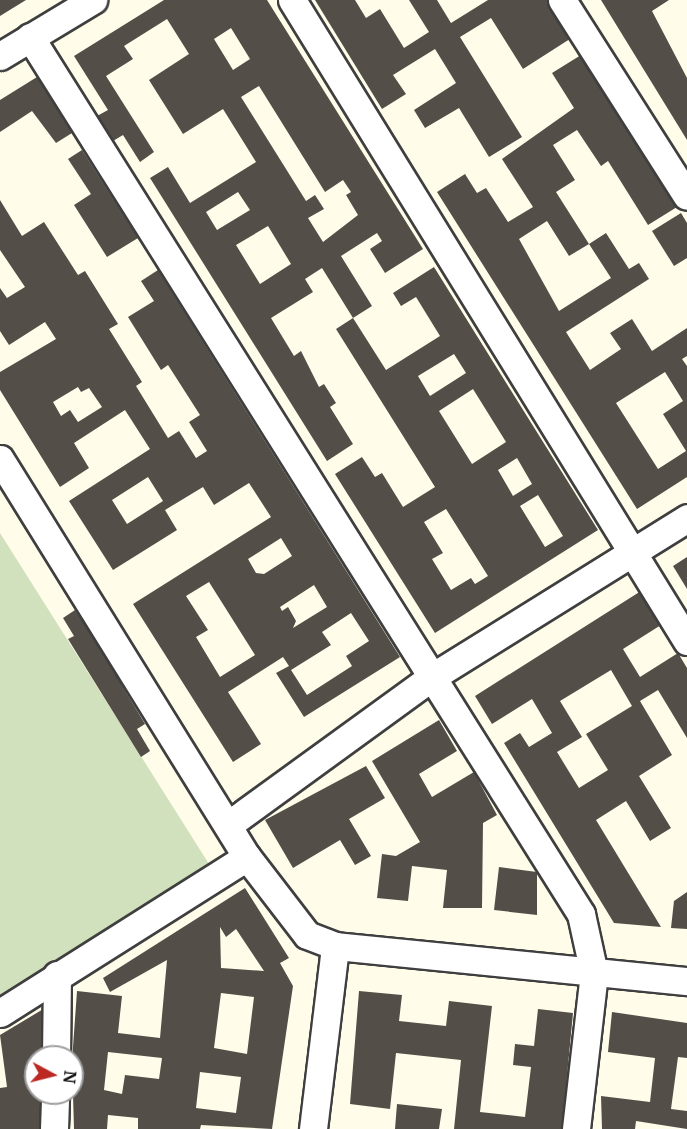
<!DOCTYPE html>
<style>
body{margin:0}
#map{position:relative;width:687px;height:1129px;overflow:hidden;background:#fffdea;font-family:Merriweather,serif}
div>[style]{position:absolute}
.cemetery>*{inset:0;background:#d1e0bd}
.building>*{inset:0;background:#544e48}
.roads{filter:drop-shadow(2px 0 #3f3f3f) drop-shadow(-2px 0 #3f3f3f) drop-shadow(0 2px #3f3f3f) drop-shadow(0 -2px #3f3f3f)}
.minor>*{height:27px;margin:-13.5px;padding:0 13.5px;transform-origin:13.5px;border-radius:13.5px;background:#fff}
span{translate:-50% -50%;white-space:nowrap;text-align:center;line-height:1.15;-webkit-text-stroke:6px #fff;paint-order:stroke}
.north{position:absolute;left:24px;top:1045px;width:60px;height:60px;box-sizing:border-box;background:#fff;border:2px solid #9e9e9e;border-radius:50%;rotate:97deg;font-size:16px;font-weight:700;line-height:24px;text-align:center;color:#0c0c0c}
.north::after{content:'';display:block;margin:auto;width:21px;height:27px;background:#bc2923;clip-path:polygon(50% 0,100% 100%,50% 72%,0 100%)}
</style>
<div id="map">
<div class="cemetery">
<i style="clip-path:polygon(0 533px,209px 864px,0 996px)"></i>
</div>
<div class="building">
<i style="clip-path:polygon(0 0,26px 0,0 16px)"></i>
<i style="clip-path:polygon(evenodd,164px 0,267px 0,423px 249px,385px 273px,370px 249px,382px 241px,377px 233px,341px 256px,372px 306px,353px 318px,322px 268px,305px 279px,313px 292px,271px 318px,294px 356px,301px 351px,319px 387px,324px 384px,336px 403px,330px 407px,353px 444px,327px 461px,150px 178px,168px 167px,190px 203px,256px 162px,223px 109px,183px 134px,149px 80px,189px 54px,167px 19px,124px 46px,133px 59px,106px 76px,154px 152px,140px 162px,123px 135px,113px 141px,97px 116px,108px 110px,74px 56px,164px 0,231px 28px,250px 59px,233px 70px,214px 39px,231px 28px,164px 0,259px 86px,325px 192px,343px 180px,351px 192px,346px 195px,358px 215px,323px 242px,308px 218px,324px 209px,315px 195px,306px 201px,241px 97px,259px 86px,164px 0,238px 192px,250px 210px,217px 230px,206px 212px,238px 192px,164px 0,268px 226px,291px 264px,260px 284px,236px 245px,268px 226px)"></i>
<i style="clip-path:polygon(315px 0,355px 0,366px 18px,380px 9px,404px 48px,429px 32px,409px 0,437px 0,451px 23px,488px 0,550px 0,573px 37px,523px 69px,491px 18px,460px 37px,522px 137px,489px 157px,459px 108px,425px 128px,414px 110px,456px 83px,435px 49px,393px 75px,406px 94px,382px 109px)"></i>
<i style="clip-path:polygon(601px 0,669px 0,652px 11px,687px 78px,687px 140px)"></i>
<i style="clip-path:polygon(evenodd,581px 55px,677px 207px,648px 225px,608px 161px,601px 166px,577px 130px,553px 145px,575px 180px,556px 192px,589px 244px,569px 256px,547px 221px,519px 239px,559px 311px,611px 278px,589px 244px,606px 233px,629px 269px,639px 263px,649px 279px,566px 332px,590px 370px,621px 349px,610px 333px,632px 319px,652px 351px,687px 328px,687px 356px,682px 359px,687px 366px,687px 477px,637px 509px,437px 192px,465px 174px,477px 193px,486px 188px,508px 222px,533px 207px,502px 159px,574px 108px,552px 73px,581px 55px,665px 372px,683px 401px,663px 414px,686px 451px,658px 469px,616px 403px,665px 372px)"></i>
<i style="clip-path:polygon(37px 77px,72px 133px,56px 143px,32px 111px,0 132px,0 100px)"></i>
<i style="clip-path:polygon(82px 150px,138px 238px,107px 257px,74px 205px,91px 194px,68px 159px)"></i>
<i style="clip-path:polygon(evenodd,0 200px,22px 236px,44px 222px,78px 275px,85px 271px,118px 324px,109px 329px,142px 382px,136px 386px,168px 438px,179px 431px,196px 458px,207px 451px,189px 422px,200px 415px,168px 365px,161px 370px,128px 317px,154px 301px,141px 281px,158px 270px,400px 657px,304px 717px,276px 673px,289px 666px,283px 657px,228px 692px,261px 744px,233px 762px,133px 604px,271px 517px,249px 483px,214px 505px,203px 487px,165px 510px,177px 530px,113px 570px,69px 501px,150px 449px,125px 410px,74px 443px,89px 468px,60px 487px,0 390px,0 372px,56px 339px,45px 322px,9px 345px,0 331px,0 288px,7px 298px,25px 287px,0 250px,0 200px,78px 387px,81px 392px,89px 388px,102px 407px,78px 422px,70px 410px,61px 416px,53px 402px,78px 387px,0 200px,148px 477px,163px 501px,127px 524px,112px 500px,148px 477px,0 200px,281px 538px,292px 556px,264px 574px,256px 573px,248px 559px,281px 538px,0 200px,209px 582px,255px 655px,220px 677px,196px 637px,208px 630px,186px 596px,209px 582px,0 200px,314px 585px,327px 607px,293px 628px,296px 621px,288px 607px,282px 611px,280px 607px,314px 585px,0 200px,351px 613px,369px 641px,346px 656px,352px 666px,307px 695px,291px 670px,331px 645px,322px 632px,351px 613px)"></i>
<i style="clip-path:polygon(681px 213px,687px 223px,687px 258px,674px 266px,652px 231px)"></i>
<i style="clip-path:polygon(evenodd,434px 267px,598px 530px,435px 633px,335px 474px,362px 457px,375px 477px,382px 473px,403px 507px,435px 487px,336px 329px,353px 318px,386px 370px,440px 336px,416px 297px,401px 306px,393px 293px,434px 267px,454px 354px,466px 373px,430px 396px,418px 376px,454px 354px,434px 267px,473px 389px,506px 442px,472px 464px,439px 411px,473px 389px,434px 267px,517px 458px,532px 484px,513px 496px,498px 470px,517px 458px,434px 267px,538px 495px,563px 536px,545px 547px,520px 506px,538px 495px,434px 267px,446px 509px,488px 576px,475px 584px,471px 578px,451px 590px,432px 559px,443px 553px,424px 522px,446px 509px)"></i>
<i style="clip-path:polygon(687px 557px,687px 589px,673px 566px)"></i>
<i style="clip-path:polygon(evenodd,641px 591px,661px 625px,623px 649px,640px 677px,678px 653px,687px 668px,687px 738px,658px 690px,640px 701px,672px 755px,639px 776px,671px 828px,650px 841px,626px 801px,596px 820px,661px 927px,614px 923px,504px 743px,520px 733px,529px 747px,552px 733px,532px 699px,492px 724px,475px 696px,641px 591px,611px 670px,632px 706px,586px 734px,608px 770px,579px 788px,557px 752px,582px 737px,560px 701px,611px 670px)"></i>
<i style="clip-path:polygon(75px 610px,87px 628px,91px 626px,126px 681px,121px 684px,145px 724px,137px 729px,150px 751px,141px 757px,68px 639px,74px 636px,63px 618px)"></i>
<i style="clip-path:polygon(439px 720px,457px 751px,419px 774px,432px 797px,474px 772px,497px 815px,483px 823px,482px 908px,443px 908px,447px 870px,412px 866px,408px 901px,377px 898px,382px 854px,396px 856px,420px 842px,372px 761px)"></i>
<i style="clip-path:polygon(366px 766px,385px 798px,349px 819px,371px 856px,355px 865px,340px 840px,293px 868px,265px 820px)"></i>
<i style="clip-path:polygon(499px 867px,537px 872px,537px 915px,494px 910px)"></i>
<i style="clip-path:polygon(evenodd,245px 888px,289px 958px,280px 963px,293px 986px,272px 1129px,201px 1125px,200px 1129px,138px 1129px,138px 1118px,108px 1115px,107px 1129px,74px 1129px,72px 1061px,77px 991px,122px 996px,118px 1033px,160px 1038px,167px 960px,110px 992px,103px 978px,245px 888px,220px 927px,226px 937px,236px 929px,264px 971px,221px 968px,220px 927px,245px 888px,221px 993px,254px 997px,247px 1054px,214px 1048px,221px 993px,245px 888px,108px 1052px,162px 1058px,159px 1079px,125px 1075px,122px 1094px,104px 1090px,108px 1052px,245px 888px,200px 1072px,241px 1077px,236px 1113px,196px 1108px,200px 1072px)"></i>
<i style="clip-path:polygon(687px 892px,687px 929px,671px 928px,674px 901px)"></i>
<i style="clip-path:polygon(359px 991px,402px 995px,399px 1021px,446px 1026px,449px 1001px,492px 1006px,480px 1112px,525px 1117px,531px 1067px,513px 1065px,515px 1044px,534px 1046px,538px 1009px,573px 1013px,562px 1129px,454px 1129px,461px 1060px,396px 1053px,390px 1109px,350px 1104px)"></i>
<i style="clip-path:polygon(45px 1008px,46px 1057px,36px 1057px,36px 1093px,46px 1093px,45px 1129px,0 1129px,0 1088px,7px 1087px,0 1035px)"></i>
<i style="clip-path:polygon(612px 1012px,687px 1023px,687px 1058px,678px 1057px,671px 1109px,687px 1111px,687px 1129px,636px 1121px,635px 1129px,602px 1129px,601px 1096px,650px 1102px,655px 1058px,608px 1052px)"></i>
<i style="clip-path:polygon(397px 1104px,442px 1109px,439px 1129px,395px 1129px)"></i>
</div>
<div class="roads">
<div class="minor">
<i style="left:292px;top:0;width:753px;rotate:58.36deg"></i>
<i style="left:562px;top:0;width:232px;rotate:57.5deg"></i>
<i style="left:30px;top:37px;width:1036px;rotate:57.86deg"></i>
<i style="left:581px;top:914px;width:60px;rotate:77.6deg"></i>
<i style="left:594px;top:973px;width:157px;rotate:96.6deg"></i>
<i style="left:0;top:56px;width:109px;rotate:-31.1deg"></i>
<i style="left:0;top:459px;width:468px;rotate:58.2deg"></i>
<i style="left:247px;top:857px;width:98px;rotate:52.4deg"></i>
<i style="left:307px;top:935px;width:30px;rotate:21deg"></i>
<i style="left:335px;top:946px;width:354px;rotate:5.7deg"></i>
<i style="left:228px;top:825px;width:252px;rotate:-36deg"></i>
<i style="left:432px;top:677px;width:301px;rotate:-31.9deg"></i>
<i style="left:0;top:1013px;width:292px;rotate:-32.3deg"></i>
<i style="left:56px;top:1057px;width:82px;rotate:-89.3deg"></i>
<i style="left:54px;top:1129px;width:36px;rotate:-88deg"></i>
<i style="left:313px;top:1129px;width:184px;rotate:-83.1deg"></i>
</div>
</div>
<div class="north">N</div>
</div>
